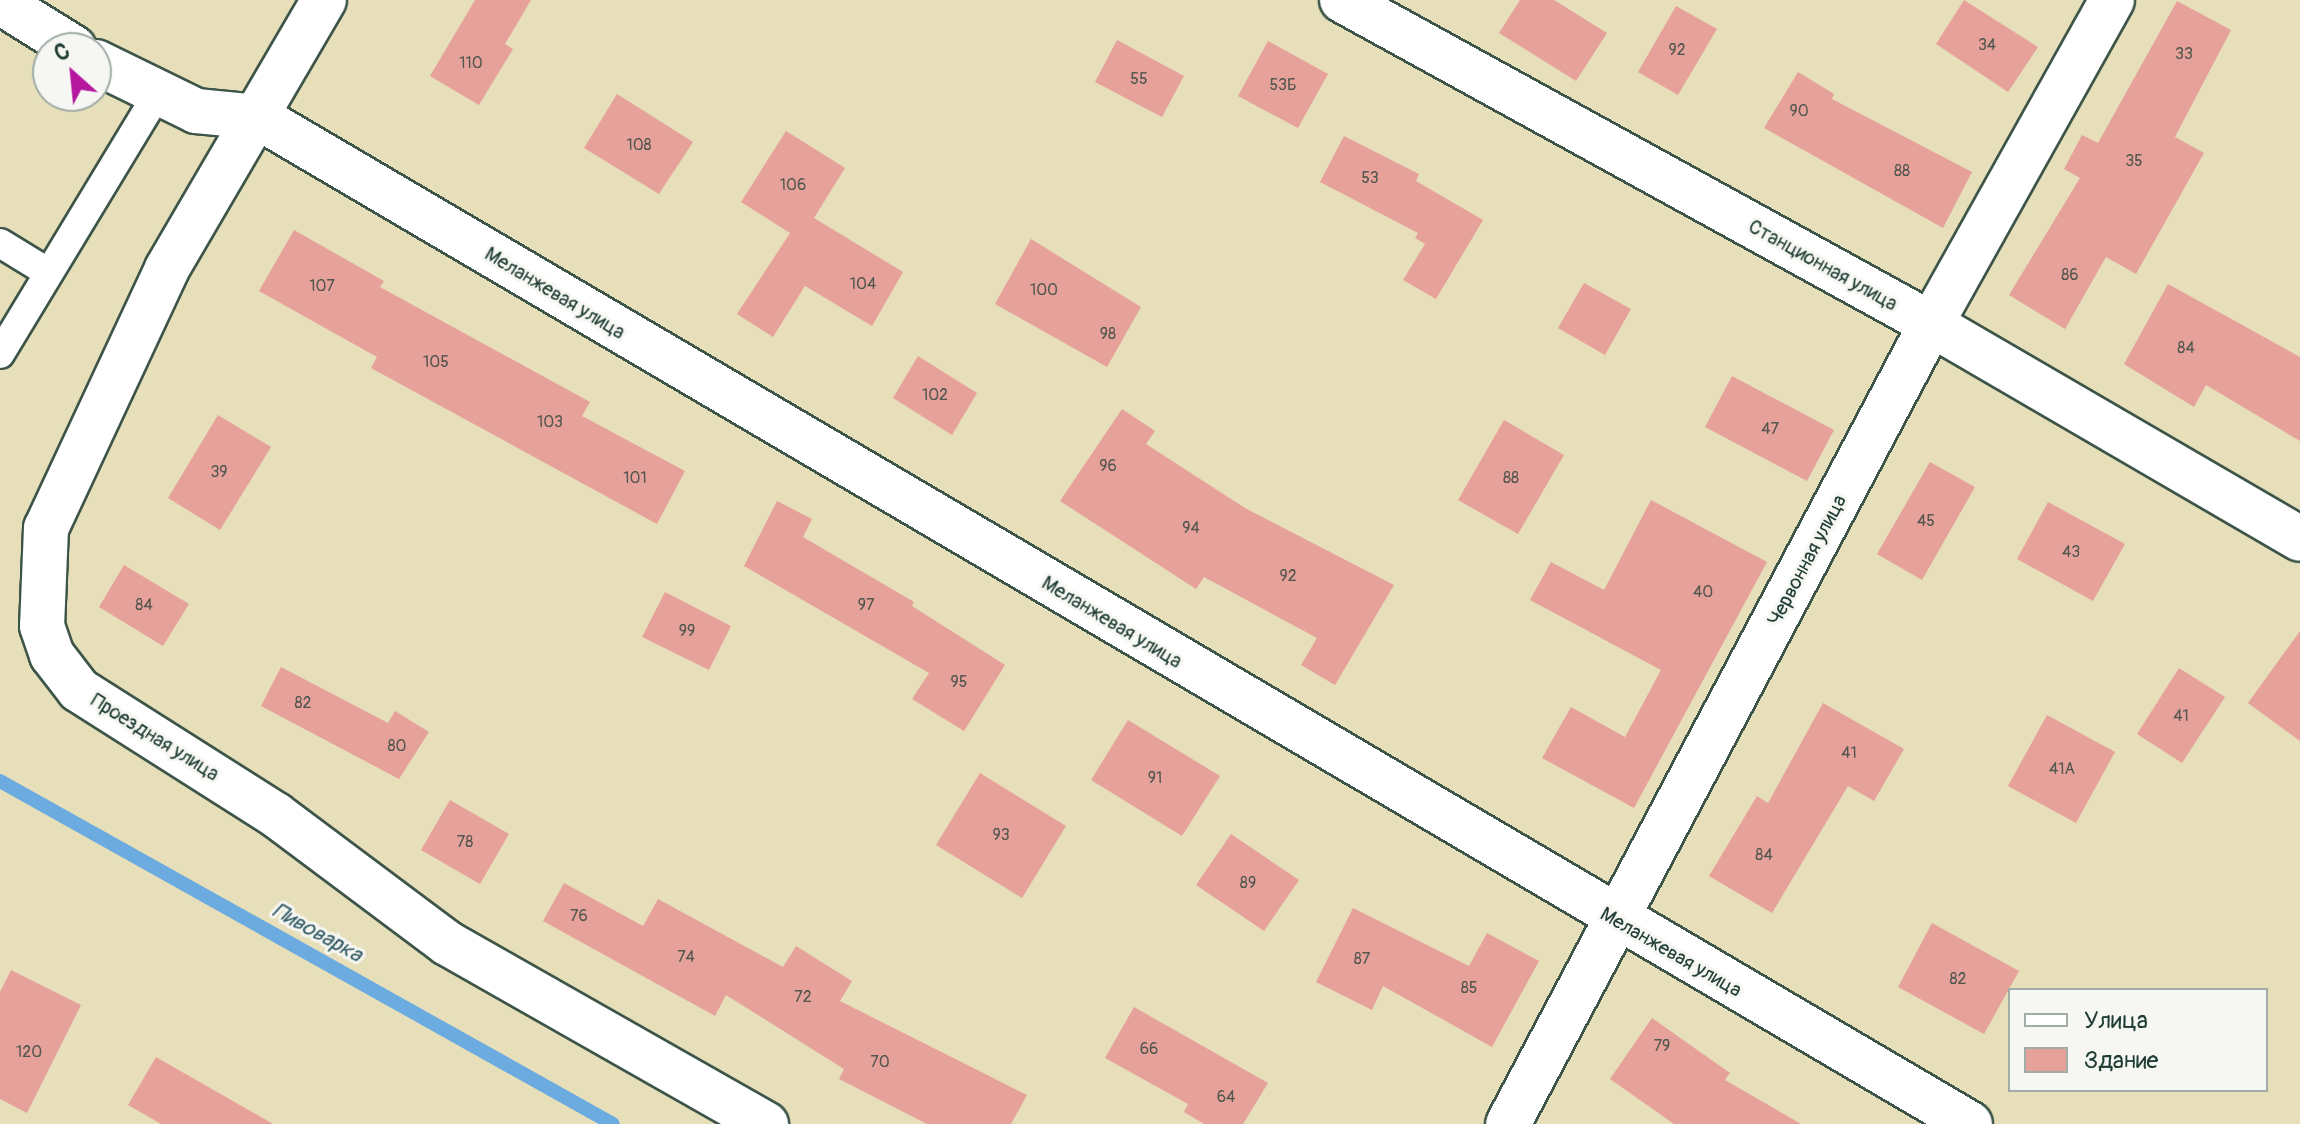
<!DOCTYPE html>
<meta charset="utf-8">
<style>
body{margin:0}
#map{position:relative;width:2300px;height:1124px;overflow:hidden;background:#e6dfba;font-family:Pangolin,sans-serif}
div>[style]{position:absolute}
.stream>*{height:14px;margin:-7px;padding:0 7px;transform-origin:7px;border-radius:7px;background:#6cabdf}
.building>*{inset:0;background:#e6a19b}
.roads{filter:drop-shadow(2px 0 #3d5548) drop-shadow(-2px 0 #3d5548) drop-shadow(0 2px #3d5548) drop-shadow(0 -2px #3d5548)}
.service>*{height:28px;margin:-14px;padding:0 14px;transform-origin:14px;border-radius:14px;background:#fff}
.minor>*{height:44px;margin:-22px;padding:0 22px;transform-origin:22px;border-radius:22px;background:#fff}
.tertiary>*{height:44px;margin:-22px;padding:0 22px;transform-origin:22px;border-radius:22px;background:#fff}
span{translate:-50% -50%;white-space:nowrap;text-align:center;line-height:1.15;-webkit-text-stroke:6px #f6f6f2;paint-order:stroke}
.number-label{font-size:16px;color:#51564e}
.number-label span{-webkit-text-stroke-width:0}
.street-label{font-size:20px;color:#1f3d34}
.water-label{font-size:22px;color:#365e67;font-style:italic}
.legend{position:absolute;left:2008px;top:988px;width:260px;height:104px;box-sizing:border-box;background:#f6f6f2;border:2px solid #a0aca6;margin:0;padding:10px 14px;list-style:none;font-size:24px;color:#1f3d34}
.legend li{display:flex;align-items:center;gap:16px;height:40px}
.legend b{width:40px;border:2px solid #a0aca6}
.north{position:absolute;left:32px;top:32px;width:80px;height:80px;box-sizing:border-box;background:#f6f6f2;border:2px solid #a0aca6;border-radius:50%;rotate:333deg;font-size:22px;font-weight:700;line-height:32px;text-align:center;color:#1f3d34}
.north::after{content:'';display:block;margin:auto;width:28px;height:36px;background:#b5179e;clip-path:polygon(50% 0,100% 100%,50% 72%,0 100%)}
</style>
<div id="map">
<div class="stream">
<i style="left:0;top:781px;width:702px;rotate:29.23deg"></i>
</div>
<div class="building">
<i style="clip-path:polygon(475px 0,531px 0,505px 44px,513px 49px,479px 105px,430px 76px)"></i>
<i style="clip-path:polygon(1520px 0,1554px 0,1607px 33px,1576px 81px,1499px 33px)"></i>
<i style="clip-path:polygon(1964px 0,2038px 47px,2008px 92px,1936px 44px)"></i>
<i style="clip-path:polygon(2177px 1px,2231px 30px,2175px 137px,2204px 153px,2136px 274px,2106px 257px,2065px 329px,2009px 295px,2080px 178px,2064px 169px,2082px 135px,2098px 143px)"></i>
<i style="clip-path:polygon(1676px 6px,1717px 29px,1678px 95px,1638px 72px)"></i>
<i style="clip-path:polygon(1117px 40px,1184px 76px,1162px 117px,1095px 82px)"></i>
<i style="clip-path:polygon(1268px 41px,1328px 74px,1298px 128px,1238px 96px)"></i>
<i style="clip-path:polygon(1798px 72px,1834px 94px,1832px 99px,1972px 172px,1943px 228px,1764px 128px)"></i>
<i style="clip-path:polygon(617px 94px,693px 142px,659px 194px,584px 148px)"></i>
<i style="clip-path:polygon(786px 131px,845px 168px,814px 218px,903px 272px,872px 326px,805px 286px,773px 337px,737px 314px,790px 233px,741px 202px)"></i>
<i style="clip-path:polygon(1344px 136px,1419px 174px,1416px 181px,1483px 220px,1436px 299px,1403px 280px,1425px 244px,1415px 238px,1418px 233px,1320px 182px)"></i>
<i style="clip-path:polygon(294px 230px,384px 281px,380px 287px,590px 402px,582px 416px,685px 471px,657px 524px,371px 368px,377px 357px,259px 291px)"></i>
<i style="clip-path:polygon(1031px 239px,1141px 307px,1107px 367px,995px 304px)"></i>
<i style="clip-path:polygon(1584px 283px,1631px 309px,1605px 355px,1558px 328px)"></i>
<i style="clip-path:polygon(2168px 284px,2300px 357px,2300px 441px,2206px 385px,2194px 407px,2124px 364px)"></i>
<i style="clip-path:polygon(918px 356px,977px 393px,952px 435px,893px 398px)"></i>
<i style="clip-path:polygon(1732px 376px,1834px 430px,1807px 481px,1705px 427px)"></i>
<i style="clip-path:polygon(1122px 409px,1155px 431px,1146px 444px,1245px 508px,1394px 585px,1335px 685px,1301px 665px,1317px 638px,1204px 577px,1196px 589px,1060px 501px)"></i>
<i style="clip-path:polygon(218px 415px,271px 447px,220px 530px,168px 498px)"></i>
<i style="clip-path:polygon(1504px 420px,1564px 455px,1518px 534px,1458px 500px)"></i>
<i style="clip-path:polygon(1930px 462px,1975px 487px,1922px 580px,1877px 554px)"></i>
<i style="clip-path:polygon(1651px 500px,1767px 562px,1634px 808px,1542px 758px,1571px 707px,1625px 737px,1661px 670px,1530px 600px,1551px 562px,1604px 590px)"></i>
<i style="clip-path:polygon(777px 501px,812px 519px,803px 537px,914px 602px,912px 606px,1005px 665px,964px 731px,912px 699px,929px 673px,744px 566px)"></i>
<i style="clip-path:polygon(2048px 502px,2125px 544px,2093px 601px,2017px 559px)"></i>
<i style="clip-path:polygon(124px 565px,189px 604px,163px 646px,99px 607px)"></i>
<i style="clip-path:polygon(665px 592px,731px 626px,709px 670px,642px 637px)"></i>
<i style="clip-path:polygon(2300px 631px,2300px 741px,2248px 703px)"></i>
<i style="clip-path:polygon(281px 667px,388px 723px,395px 711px,429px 732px,399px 779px,261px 706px)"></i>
<i style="clip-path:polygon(2179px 668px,2225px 697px,2182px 763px,2137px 734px)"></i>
<i style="clip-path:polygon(1823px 703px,1904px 749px,1874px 801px,1848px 786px,1772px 913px,1709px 876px,1757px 796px,1768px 803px)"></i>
<i style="clip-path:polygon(2047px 715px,2115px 752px,2076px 823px,2008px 786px)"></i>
<i style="clip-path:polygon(1128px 720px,1220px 776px,1182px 836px,1091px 780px)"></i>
<i style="clip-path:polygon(980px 773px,1066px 826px,1022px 898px,936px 845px)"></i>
<i style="clip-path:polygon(450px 800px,509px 834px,480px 884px,421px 850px)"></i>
<i style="clip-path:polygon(1231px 834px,1299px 880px,1264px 931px,1196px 885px)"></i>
<i style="clip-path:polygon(564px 883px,643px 926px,658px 899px,783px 967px,796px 946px,852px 981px,840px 1001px,1027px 1095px,1011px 1124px,927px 1124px,839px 1079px,844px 1069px,726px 995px,715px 1016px,543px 921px)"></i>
<i style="clip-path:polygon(1353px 908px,1469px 966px,1487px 933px,1539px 961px,1492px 1047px,1383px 986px,1372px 1010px,1316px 982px)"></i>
<i style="clip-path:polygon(1932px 923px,2019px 971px,1984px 1034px,1898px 987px)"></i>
<i style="clip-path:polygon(11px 970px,81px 1005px,27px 1113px,0 1099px,0 992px)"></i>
<i style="clip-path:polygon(1134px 1007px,1268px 1083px,1243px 1124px,1204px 1124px,1184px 1112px,1188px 1104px,1105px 1058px)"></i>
<i style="clip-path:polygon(1652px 1018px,1730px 1073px,1725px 1080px,1801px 1124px,1674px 1124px,1610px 1079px)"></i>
<i style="clip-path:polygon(156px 1057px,273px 1124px,161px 1124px,128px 1105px)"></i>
</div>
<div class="roads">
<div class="service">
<i style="left:0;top:243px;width:57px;rotate:31.5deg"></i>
<i style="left:0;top:354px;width:303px;rotate:-58.8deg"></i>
</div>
<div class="minor">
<i style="left:324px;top:0;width:311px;rotate:120.3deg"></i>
<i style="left:167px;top:269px;width:286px;rotate:115deg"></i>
<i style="left:46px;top:528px;width:98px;rotate:92.3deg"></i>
<i style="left:42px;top:626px;width:31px;rotate:71deg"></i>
<i style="left:52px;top:655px;width:44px;rotate:52.4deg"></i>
<i style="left:79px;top:690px;width:233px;rotate:32.4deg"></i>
<i style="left:276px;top:815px;width:214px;rotate:36.8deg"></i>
<i style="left:447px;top:943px;width:367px;rotate:29.6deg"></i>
<i style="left:1342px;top:0;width:672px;rotate:28.81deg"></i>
<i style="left:1931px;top:324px;width:427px;rotate:30.2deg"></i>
<i style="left:1508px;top:1124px;width:905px;rotate:-62.13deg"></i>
<i style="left:1931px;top:324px;width:371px;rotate:-60.8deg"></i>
</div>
<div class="tertiary">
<i style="left:0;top:2px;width:87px;rotate:31.9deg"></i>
<i style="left:96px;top:62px;width:111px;rotate:26.1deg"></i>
<i style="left:196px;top:111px;width:62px;rotate:5.5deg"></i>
<i style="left:258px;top:117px;width:1986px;rotate:30.46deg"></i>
</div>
</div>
<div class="number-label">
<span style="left:1987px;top:45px">34</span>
<span style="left:1677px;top:50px">92</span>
<span style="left:2184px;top:54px">33</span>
<span style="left:471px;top:63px">110</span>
<span style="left:1139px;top:79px">55</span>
<span style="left:1283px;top:85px">53Б</span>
<span style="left:1799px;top:111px">90</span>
<span style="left:639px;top:145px">108</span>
<span style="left:2134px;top:161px">35</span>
<span style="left:1902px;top:171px">88</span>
<span style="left:1370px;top:178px">53</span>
<span style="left:793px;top:185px">106</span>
<span style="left:2070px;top:275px">86</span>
<span style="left:863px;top:284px">104</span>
<span style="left:322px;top:286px">107</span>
<span style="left:1044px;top:290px">100</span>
<span style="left:1108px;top:334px">98</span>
<span style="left:2186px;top:348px">84</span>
<span style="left:436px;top:362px">105</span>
<span style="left:935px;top:395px">102</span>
<span style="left:550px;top:422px">103</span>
<span style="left:1770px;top:429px">47</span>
<span style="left:1108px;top:466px">96</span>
<span style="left:219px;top:472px">39</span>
<span style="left:635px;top:478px">101</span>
<span style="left:1511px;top:478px">88</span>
<span style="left:1926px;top:521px">45</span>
<span style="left:1191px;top:528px">94</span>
<span style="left:2071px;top:552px">43</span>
<span style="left:1288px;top:576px">92</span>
<span style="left:1703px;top:592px">40</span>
<span style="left:144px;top:605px">84</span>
<span style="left:866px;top:605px">97</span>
<span style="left:687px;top:631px">99</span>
<span style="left:959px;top:682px">95</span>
<span style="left:303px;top:703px">82</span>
<span style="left:2181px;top:716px">41</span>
<span style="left:397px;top:746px">80</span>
<span style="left:1849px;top:753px">41</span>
<span style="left:2062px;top:769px">41А</span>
<span style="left:1155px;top:778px">91</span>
<span style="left:1001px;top:835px">93</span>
<span style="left:465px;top:842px">78</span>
<span style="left:1764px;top:855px">84</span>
<span style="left:1248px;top:883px">89</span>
<span style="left:579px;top:916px">76</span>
<span style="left:686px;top:957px">74</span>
<span style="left:1362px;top:959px">87</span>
<span style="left:1958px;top:979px">82</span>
<span style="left:1469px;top:988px">85</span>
<span style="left:803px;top:997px">72</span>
<span style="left:1662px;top:1046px">79</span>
<span style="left:1149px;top:1049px">66</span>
<span style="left:29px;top:1052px">120</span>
<span style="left:880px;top:1062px">70</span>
<span style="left:1226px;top:1097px">64</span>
</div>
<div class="street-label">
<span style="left:1823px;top:265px;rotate:29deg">Станционная улица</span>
<span style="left:555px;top:293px;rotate:31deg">Меланжевая улица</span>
<span style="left:1807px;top:560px;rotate:-62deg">Червонная улица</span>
<span style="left:1112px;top:622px;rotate:31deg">Меланжевая улица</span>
<span style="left:155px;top:737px;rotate:32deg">Проездная улица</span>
<span style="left:1671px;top:952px;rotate:30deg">Меланжевая улица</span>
</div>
<div class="water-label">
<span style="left:317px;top:933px;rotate:29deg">Пивоварка</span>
</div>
<ul class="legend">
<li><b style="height:10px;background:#fff"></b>Улица</li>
<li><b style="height:22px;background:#e6a19b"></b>Здание</li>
</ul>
<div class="north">С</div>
</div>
